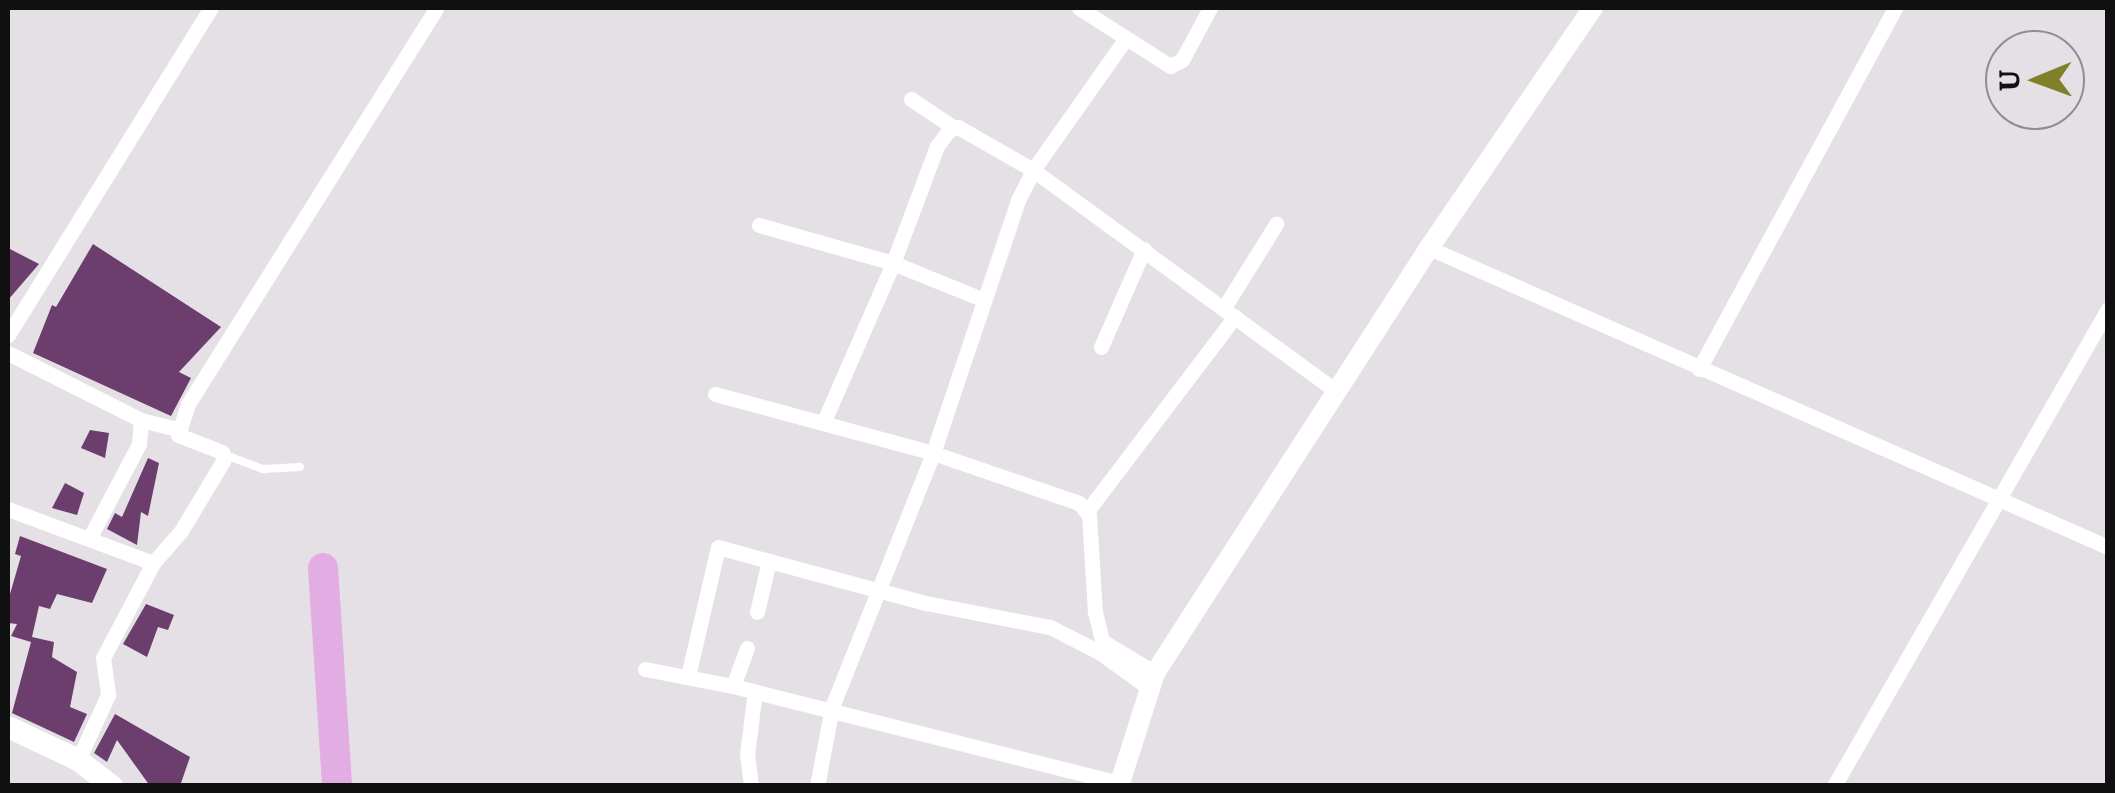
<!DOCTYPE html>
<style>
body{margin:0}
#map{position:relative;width:2115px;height:793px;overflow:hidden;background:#e5e0e5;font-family:Literata,serif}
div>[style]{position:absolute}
.river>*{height:30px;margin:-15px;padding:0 15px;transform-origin:15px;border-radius:15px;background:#e1ade3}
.building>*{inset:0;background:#6b3e6d}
.service>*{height:8px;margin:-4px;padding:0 4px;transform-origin:4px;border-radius:4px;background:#fff}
.minor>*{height:15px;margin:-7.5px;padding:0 7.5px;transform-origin:7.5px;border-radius:7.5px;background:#fff}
.tertiary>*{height:20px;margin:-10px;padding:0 10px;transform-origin:10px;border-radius:10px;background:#fff}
.secondary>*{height:22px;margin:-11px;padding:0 11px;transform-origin:11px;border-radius:11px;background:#fff}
span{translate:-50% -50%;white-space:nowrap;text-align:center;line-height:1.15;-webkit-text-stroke:10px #e5e0e5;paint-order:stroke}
.frame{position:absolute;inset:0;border:10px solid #111011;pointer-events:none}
.north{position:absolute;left:1985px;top:30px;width:100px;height:100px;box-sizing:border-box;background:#e5e0e5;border:2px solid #908d90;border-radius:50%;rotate:269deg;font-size:28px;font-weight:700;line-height:40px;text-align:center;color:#111011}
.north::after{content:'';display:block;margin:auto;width:35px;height:45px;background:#808029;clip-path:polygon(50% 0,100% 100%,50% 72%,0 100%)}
</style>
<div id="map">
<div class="river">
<i style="left:323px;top:568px;width:218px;rotate:86.3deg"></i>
</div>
<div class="building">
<i style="clip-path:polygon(93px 244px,221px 327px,179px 372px,191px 378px,171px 416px,33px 353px,52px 305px,56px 307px)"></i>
<i style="clip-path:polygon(8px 248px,39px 264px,8px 300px)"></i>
<i style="clip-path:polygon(90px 430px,109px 433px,105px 458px,81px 448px)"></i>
<i style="clip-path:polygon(148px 458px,159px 463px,148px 516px,141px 512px,137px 545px,107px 529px,115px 513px,122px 517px)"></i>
<i style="clip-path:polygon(65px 483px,84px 493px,77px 515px,52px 508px)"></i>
<i style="clip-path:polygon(20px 536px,107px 569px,92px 603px,57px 594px,50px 609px,39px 606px,32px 637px,54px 642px,52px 657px,77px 672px,70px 707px,87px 714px,74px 742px,12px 713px,31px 642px,11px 636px,17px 624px,8px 623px,8px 601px,21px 556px,15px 554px)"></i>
<i style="clip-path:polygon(146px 604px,174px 615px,168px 630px,158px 627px,147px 657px,123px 644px)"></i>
<i style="clip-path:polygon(115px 714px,190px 757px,180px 786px,150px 786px,117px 740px,107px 762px,94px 753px)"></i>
</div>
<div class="service">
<i style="left:223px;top:454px;width:43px;rotate:20.6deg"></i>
<i style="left:263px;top:469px;width:37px;rotate:-3deg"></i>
</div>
<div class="minor">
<i style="left:1079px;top:8px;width:108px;rotate:32.5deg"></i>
<i style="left:1170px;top:66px;width:13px;rotate:-27deg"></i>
<i style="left:1182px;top:60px;width:59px;rotate:-61.7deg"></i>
<i style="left:911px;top:99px;width:50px;rotate:33.7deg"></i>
<i style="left:759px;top:225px;width:139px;rotate:15.8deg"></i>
<i style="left:893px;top:263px;width:98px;rotate:22.1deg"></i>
<i style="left:1429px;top:248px;width:742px;rotate:23.77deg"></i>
<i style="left:1225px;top:306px;width:97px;rotate:-58.1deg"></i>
<i style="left:8px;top:335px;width:385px;rotate:-58.2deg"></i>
<i style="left:1101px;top:347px;width:107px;rotate:-66.3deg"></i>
<i style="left:8px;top:353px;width:149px;rotate:26.7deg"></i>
<i style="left:141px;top:420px;width:24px;rotate:95deg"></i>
<i style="left:139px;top:444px;width:105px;rotate:117.8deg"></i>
<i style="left:1699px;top:369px;width:411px;rotate:-61.5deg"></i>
<i style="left:715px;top:394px;width:226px;rotate:15.1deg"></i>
<i style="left:933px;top:453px;width:154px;rotate:18.9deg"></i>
<i style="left:1079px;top:503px;width:16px;rotate:50deg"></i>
<i style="left:1089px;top:515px;width:97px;rotate:86.5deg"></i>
<i style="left:1095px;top:612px;width:30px;rotate:76deg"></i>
<i style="left:1102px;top:641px;width:62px;rotate:31.1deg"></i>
<i style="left:141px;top:420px;width:37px;rotate:14deg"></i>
<i style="left:824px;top:421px;width:172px;rotate:-66.4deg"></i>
<i style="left:893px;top:263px;width:125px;rotate:-69.4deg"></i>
<i style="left:937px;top:146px;width:20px;rotate:-53deg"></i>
<i style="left:949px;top:130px;width:9px;rotate:-18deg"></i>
<i style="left:958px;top:127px;width:86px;rotate:29.8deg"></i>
<i style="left:1033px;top:170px;width:374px;rotate:36.1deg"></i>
<i style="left:8px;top:509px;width:155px;rotate:20.4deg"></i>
<i style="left:153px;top:563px;width:107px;rotate:117.8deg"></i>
<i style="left:103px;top:658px;width:37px;rotate:82deg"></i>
<i style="left:108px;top:695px;width:72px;rotate:114.8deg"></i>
<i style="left:1088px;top:510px;width:243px;rotate:-52.8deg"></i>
<i style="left:153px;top:563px;width:43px;rotate:-48.8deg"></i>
<i style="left:181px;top:531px;width:82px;rotate:-59deg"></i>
<i style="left:223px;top:461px;width:9px;rotate:-96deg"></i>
<i style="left:222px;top:452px;width:47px;rotate:-158.9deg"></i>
<i style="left:178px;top:435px;width:33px;rotate:-72deg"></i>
<i style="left:188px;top:404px;width:467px;rotate:-57.9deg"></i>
<i style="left:757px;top:612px;width:52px;rotate:-76.8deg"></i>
<i style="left:769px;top:561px;width:163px;rotate:15deg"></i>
<i style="left:926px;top:603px;width:126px;rotate:11deg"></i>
<i style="left:1050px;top:627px;width:55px;rotate:27deg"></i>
<i style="left:1099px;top:652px;width:62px;rotate:35.8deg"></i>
<i style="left:747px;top:648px;width:40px;rotate:110.2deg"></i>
<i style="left:733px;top:686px;width:399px;rotate:14.1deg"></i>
<i style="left:645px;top:669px;width:90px;rotate:10.9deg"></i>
<i style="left:688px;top:676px;width:132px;rotate:-76.9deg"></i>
<i style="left:718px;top:547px;width:53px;rotate:15.4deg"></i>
<i style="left:751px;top:786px;width:31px;rotate:-97deg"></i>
<i style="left:747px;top:755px;width:64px;rotate:-82.9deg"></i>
<i style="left:817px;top:786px;width:80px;rotate:-79.2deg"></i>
<i style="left:832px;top:707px;width:273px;rotate:-68.3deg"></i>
<i style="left:933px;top:453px;width:267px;rotate:-71.4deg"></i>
<i style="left:1018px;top:200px;width:34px;rotate:-63deg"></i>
<i style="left:1033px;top:170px;width:158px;rotate:-54.8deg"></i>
<i style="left:1834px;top:786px;width:550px;rotate:-60.13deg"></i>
</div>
<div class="tertiary">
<i style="left:1119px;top:786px;width:119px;rotate:-72.3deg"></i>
<i style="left:1155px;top:673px;width:506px;rotate:-57.19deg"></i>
<i style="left:1429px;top:248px;width:291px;rotate:-55.7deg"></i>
</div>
<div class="secondary">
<i style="left:8px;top:727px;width:77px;rotate:25.2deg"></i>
<i style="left:78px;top:760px;width:43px;rotate:37.4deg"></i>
</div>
<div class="frame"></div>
<div class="north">U</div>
</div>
